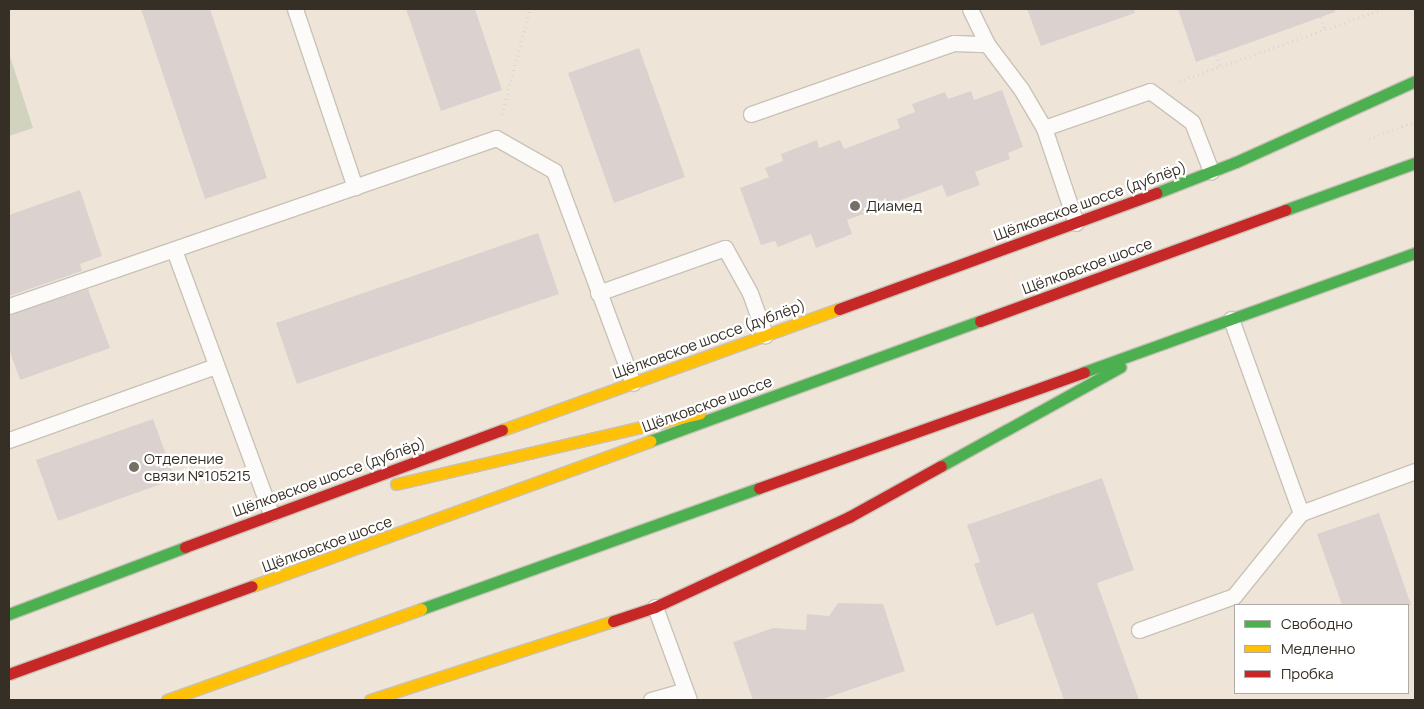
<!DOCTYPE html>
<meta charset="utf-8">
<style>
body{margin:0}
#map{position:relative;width:1424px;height:709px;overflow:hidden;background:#eee5d8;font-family:Manrope,sans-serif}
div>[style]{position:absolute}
.green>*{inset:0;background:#d1d3bf}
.building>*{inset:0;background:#dbd2d0}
.path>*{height:3px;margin-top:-1.5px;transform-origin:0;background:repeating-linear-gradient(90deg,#dad8d4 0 1px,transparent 0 5px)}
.roads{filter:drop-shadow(1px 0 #c9c2b7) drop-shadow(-1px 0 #c9c2b7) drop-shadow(0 1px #c9c2b7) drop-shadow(0 -1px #c9c2b7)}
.lane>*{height:15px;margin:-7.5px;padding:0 7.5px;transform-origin:7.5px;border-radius:7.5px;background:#fcfbf9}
.fast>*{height:11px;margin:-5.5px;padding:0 5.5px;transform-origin:5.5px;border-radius:5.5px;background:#4caf50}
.slow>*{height:11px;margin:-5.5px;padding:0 5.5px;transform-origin:5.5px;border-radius:5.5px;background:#ffc107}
.jam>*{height:11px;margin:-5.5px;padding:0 5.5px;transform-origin:5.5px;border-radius:5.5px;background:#c62828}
.dots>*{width:14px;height:14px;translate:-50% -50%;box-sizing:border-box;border:2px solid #fff;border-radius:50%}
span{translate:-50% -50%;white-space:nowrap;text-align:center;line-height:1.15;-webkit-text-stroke:4.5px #fff;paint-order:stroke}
.street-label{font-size:15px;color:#362f26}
.poi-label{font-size:15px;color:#362f26}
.left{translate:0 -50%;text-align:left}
.frame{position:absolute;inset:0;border:10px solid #362f26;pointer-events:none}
.legend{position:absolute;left:1234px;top:604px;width:175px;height:90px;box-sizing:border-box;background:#fff;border:1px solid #afaca8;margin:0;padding:6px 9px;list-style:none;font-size:15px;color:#362f26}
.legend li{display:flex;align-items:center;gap:10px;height:25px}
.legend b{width:25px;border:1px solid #afaca8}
</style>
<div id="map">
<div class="green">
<i style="clip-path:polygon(9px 53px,33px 128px,9px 136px)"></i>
</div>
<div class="building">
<i style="clip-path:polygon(141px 9px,210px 9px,267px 178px,205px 199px)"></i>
<i style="clip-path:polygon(406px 9px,475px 9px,502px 90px,441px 111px)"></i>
<i style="clip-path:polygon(1027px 9px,1134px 9px,1135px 13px,1041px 46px)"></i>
<i style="clip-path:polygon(1178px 9px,1334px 9px,1335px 12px,1196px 62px)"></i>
<i style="clip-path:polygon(639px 48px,685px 177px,614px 203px,568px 73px)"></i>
<i style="clip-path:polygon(1002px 90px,1023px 147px,1008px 153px,1010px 159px,975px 172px,980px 185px,947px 197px,942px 185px,847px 220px,852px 234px,816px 248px,811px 234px,778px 247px,775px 241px,761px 245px,740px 188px,769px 177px,765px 168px,783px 161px,781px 154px,817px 140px,819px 148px,840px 140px,844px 149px,900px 128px,897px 119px,915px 112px,912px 104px,945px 92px,948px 99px,971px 91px,974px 100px)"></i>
<i style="clip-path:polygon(80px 190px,102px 256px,80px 264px,82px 271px,9px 296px,9px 215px)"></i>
<i style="clip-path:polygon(538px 233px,559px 294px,297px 384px,276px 323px)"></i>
<i style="clip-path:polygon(88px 289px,110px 348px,20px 380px,9px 349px,9px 315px)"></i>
<i style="clip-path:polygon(153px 419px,175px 479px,58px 521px,36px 460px)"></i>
<i style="clip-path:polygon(1102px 478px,1134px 570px,1097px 583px,1139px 700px,1064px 700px,1033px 613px,996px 626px,974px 564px,980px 562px,967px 525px)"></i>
<i style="clip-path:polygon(1379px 513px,1411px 605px,1342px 605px,1317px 534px)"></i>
<i style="clip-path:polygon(838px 603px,883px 604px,905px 671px,820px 700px,753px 700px,733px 642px,773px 628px,806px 630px,807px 614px,829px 616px)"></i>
</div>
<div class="path">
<i style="left:1321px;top:17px;width:14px;rotate:73deg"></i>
<i style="left:1215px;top:55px;width:13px;rotate:67deg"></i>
<i style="left:1179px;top:81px;width:217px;rotate:-19.4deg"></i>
<i style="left:502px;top:114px;width:109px;rotate:-75.1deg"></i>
<i style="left:1369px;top:139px;width:49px;rotate:-21.4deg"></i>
</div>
<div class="roads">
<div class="lane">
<i style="left:295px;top:9px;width:188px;rotate:71.4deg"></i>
<i style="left:970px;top:9px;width:39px;rotate:64deg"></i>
<i style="left:987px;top:44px;width:56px;rotate:52.9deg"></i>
<i style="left:1021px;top:89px;width:45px;rotate:59.5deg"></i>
<i style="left:1044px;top:128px;width:100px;rotate:71.4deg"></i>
<i style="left:751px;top:114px;width:215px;rotate:-19.3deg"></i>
<i style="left:954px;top:43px;width:33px;rotate:2deg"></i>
<i style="left:1044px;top:128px;width:112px;rotate:-19.2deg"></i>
<i style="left:1150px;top:91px;width:52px;rotate:36.4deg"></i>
<i style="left:1192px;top:122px;width:53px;rotate:68.8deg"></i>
<i style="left:174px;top:250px;width:281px;rotate:69.8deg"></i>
<i style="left:598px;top:293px;width:135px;rotate:-19.5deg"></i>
<i style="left:725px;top:248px;width:51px;rotate:60.9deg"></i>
<i style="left:750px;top:293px;width:45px;rotate:70.3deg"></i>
<i style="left:9px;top:306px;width:515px;rotate:-19.03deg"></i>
<i style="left:496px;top:138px;width:67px;rotate:29.6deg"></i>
<i style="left:554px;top:171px;width:226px;rotate:69.6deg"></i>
<i style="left:1231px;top:319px;width:206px;rotate:70.2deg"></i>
<i style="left:1301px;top:513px;width:121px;rotate:-20.2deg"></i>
<i style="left:9px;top:440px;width:220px;rotate:-19.7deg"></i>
<i style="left:655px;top:607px;width:99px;rotate:69.9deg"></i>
<i style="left:1139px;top:630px;width:101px;rotate:-19.7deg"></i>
<i style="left:1234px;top:596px;width:107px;rotate:-51.1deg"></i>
<i style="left:651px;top:700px;width:35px;rotate:-16deg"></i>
</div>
<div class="fast">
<i style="left:1156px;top:193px;width:86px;rotate:-21.2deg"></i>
<i style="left:1236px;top:162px;width:196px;rotate:-24.3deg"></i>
<i style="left:1285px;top:210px;width:138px;rotate:-19.9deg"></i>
<i style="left:1084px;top:372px;width:352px;rotate:-19.8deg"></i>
<i style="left:650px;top:441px;width:351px;rotate:-20deg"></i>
<i style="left:941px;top:466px;width:205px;rotate:-28.9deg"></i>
<i style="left:421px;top:609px;width:359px;rotate:-19.7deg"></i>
<i style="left:9px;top:614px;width:188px;rotate:-20.8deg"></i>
</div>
<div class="slow">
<i style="left:502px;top:430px;width:358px;rotate:-19.8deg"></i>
<i style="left:396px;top:484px;width:312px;rotate:-13.1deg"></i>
<i style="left:252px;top:586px;width:424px;rotate:-20deg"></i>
<i style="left:167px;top:700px;width:270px;rotate:-19.7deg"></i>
<i style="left:370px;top:700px;width:256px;rotate:-18deg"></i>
</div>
<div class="jam">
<i style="left:839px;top:309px;width:338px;rotate:-20.1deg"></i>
<i style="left:980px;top:321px;width:325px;rotate:-20deg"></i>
<i style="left:759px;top:488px;width:345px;rotate:-19.6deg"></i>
<i style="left:185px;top:547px;width:338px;rotate:-20.3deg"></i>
<i style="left:613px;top:621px;width:44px;rotate:-18.4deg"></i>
<i style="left:655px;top:607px;width:214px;rotate:-24.9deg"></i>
<i style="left:849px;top:517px;width:105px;rotate:-29deg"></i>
<i style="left:9px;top:674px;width:258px;rotate:-19.9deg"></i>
</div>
</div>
<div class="dots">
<i style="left:855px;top:206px;background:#766f64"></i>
<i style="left:134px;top:467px;background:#766f64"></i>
</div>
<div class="street-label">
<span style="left:1090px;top:201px;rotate:-20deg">Щёлковское шоссе (дублёр)</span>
<span style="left:1087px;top:266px;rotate:-20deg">Щёлковское шоссе</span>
<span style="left:709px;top:339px;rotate:-20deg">Щёлковское шоссе (дублёр)</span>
<span style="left:707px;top:404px;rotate:-20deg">Щёлковское шоссе</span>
<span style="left:329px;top:477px;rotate:-20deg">Щёлковское шоссе (дублёр)</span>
<span style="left:327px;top:544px;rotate:-20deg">Щёлковское шоссе</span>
</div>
<div class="poi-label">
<span class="left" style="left:866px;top:206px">Диамед</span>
<span class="left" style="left:144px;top:467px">Отделение<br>связи №105215</span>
</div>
<div class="frame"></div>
<ul class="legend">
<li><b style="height:6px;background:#4caf50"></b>Свободно</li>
<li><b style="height:6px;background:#ffc107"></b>Медленно</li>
<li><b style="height:6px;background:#c62828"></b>Пробка</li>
</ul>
</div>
